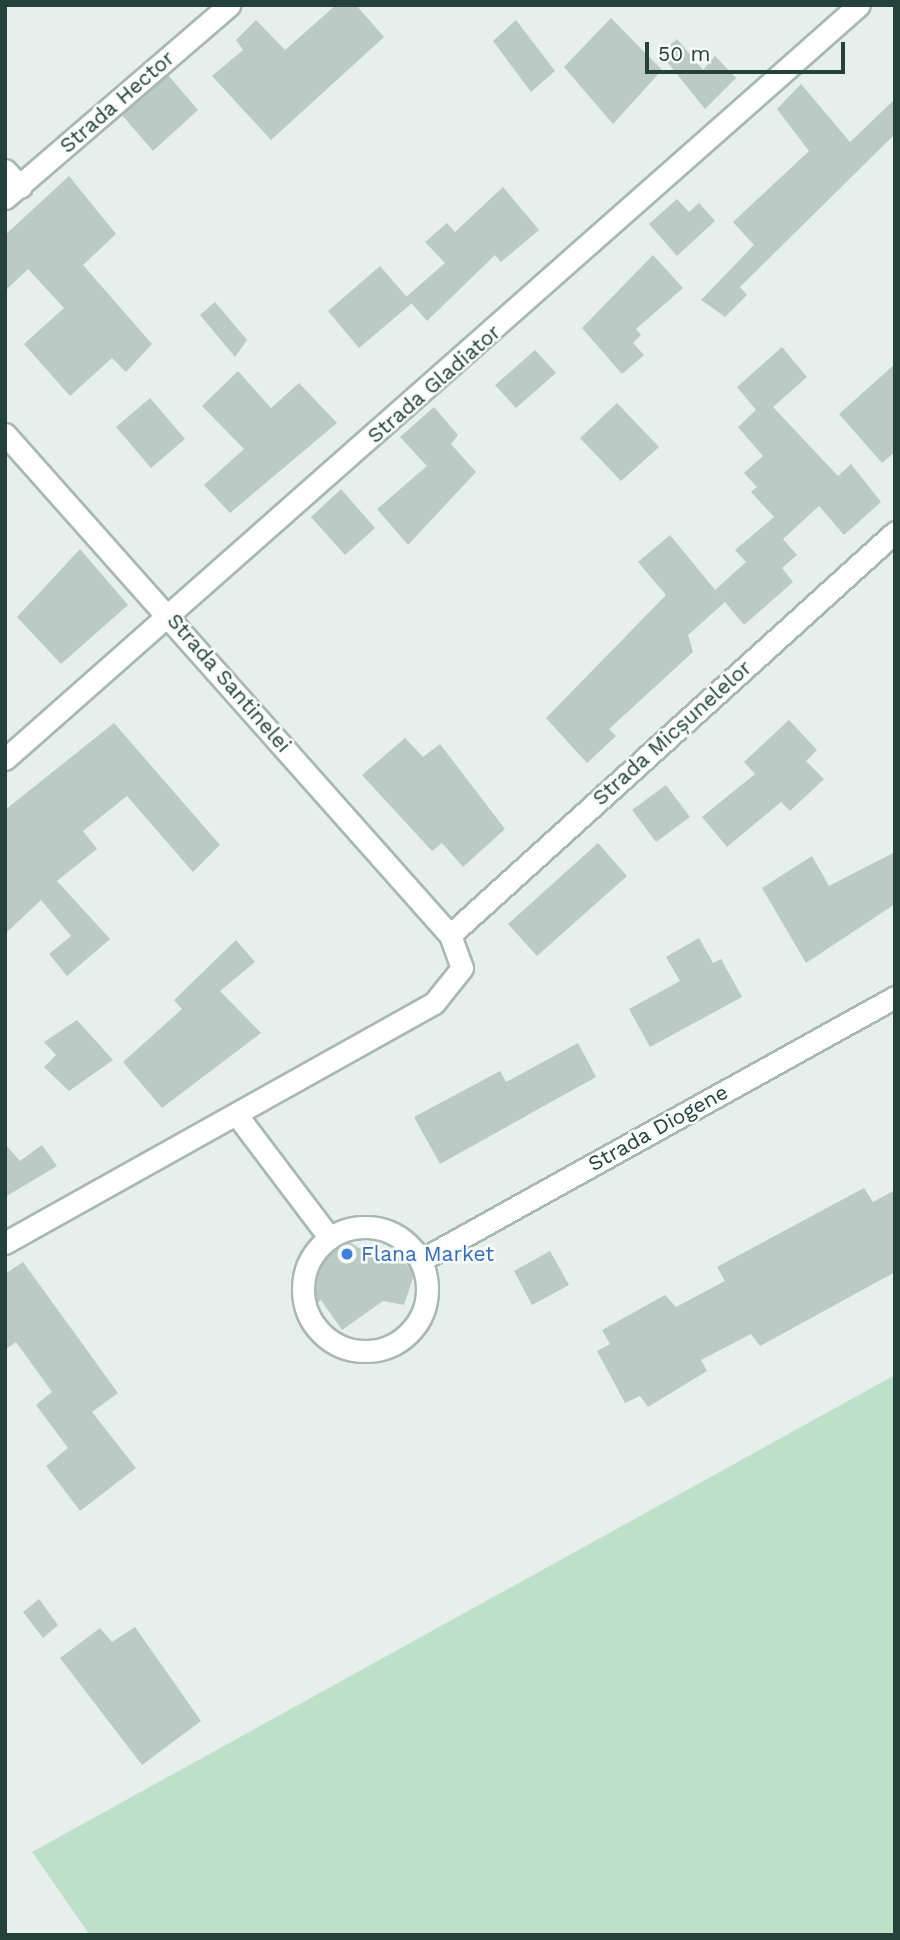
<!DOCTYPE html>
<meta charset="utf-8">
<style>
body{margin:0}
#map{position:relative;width:900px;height:1940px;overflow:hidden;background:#e6efeb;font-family:"Work Sans",sans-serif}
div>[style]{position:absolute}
.green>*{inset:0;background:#bfe0c8}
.building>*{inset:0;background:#bbcac4}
.roads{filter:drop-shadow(2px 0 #a8b8b2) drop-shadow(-2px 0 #a8b8b2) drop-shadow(0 2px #a8b8b2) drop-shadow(0 -2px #a8b8b2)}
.minor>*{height:21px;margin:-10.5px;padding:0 10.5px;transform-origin:10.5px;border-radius:10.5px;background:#fff}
.minor>.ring{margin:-10.5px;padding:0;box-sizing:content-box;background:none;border:21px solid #fff;border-radius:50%}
.dots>*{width:19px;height:19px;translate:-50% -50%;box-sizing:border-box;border:4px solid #f7fbf9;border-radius:50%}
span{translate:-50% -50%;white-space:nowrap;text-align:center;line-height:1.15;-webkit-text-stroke:5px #f7fbf9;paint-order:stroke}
.street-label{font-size:21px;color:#24423a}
.shop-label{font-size:21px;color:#366cbe}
.left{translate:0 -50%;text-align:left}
.frame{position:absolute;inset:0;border:7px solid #24423a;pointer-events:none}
.scale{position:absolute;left:645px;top:42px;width:200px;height:32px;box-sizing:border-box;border:4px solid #24423a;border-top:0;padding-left:9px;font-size:21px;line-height:24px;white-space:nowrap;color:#24423a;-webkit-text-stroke:5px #f7fbf9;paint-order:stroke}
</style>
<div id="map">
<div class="green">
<i style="clip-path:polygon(895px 1375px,895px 1935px,90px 1935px,32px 1852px)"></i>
</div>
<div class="building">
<i style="clip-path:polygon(336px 5px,356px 5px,384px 37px,271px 140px,212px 76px,243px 50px,236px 40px,256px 20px,285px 50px)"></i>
<i style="clip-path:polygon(611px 18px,662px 70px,613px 124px,564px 67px)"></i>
<i style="clip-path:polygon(516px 20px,555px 71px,531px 92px,493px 41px)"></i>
<i style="clip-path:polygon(677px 39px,703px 70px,715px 56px,736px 78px,705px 109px,660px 53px)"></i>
<i style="clip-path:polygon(168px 75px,198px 110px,153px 151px,122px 115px)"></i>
<i style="clip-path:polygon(801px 84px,850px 142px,895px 99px,895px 134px,740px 287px,747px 295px,725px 317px,701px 300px,754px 245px,733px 222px,809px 151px,777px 109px)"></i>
<i style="clip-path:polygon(69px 176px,116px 234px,83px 265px,152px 344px,126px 372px,112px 358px,70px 396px,24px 344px,64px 308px,28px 269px,5px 291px,5px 235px)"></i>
<i style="clip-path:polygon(503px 187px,539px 230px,501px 262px,495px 255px,427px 321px,406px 297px,445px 263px,425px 242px,447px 223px,455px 232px)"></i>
<i style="clip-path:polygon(677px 199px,689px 212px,699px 203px,715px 221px,677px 256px,649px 224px)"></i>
<i style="clip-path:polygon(653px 255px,683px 288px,636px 329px,641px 335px,633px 343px,644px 355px,622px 374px,582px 328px)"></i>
<i style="clip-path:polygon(380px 266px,412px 303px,359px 348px,328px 311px)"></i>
<i style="clip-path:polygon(215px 302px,247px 340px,235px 357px,200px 315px)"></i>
<i style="clip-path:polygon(782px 347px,807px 377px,773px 407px,838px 476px,851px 464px,881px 502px,844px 535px,819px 506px,783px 539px,797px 555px,782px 568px,793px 582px,744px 625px,715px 590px,746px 562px,735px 550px,774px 517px,751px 492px,757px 487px,744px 473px,763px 456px,738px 427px,756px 410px,737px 387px)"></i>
<i style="clip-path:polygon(535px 350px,556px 373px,516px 408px,495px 385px)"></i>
<i style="clip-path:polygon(895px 364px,895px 452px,882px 463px,839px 414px)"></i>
<i style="clip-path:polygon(238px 371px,271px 408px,299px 383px,337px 423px,230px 513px,204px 485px,244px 449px,202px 406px)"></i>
<i style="clip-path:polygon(150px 398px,185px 439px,151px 468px,116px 427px)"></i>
<i style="clip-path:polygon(617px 403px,659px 447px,621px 481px,580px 438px)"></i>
<i style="clip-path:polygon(434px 407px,458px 435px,451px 444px,476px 472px,408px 545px,377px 509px,427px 466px,400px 437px)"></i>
<i style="clip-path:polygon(341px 489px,375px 528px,345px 555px,311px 517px)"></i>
<i style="clip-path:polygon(670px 535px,725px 602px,688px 635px,693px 652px,609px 729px,616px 736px,587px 763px,546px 718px,666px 595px,638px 562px)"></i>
<i style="clip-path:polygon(80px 549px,128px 605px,61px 664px,17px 617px)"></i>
<i style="clip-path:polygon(789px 720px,817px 750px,806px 761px,824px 779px,790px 811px,781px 802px,727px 847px,702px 817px,755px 774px,744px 762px)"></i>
<i style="clip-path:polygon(114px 723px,220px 845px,193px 872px,127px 796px,83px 831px,97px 849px,57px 881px,110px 939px,67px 976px,49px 954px,71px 936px,41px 900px,5px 934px,5px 810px)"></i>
<i style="clip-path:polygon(405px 738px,423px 757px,440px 744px,505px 829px,463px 867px,442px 843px,432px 851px,362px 775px)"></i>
<i style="clip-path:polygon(666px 785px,690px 817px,656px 842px,632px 810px)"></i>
<i style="clip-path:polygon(598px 843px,627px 876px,537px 956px,508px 924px)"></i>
<i style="clip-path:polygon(895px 852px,895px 904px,806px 963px,762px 888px,812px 856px,829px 886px)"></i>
<i style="clip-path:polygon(699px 938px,713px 963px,721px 959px,742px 997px,650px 1047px,629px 1009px,680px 981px,666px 957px)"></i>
<i style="clip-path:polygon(236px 940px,255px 962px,220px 991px,261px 1033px,162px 1108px,123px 1062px,182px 1009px,174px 1000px)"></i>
<i style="clip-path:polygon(77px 1020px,113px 1060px,69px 1091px,44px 1067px,56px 1055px,44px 1042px)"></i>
<i style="clip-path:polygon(578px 1043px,596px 1077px,440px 1164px,414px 1117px,500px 1071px,506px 1082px)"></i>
<i style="clip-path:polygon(5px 1144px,20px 1161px,42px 1145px,57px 1166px,5px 1197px)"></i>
<i style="clip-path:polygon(864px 1188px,873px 1202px,895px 1190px,895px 1272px,760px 1346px,751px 1334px,701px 1360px,707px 1371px,648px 1407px,640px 1396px,625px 1403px,597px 1351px,610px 1344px,602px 1330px,665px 1295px,676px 1307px,725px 1281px,717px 1267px)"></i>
<i style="clip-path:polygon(342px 1237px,359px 1248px,386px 1254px,389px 1249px,415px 1272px,404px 1305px,383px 1301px,342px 1330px,321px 1300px,314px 1306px,309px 1284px)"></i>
<i style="clip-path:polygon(550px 1251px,569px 1285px,532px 1305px,514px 1271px)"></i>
<i style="clip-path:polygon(23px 1262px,118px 1393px,92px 1412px,136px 1468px,80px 1511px,46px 1466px,68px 1448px,36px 1405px,52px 1392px,16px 1342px,5px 1350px,5px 1274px)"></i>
<i style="clip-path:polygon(39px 1599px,58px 1625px,43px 1638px,23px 1612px)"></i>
<i style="clip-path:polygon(135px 1627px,201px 1721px,142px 1765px,60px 1658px,100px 1628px,112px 1642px)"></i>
</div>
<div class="roads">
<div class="minor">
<i style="left:5px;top:170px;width:23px;rotate:47deg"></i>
<i style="left:5px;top:198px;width:296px;rotate:-40.7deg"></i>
<i style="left:5px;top:434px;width:670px;rotate:48.39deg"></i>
<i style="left:450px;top:935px;width:35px;rotate:70deg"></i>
<i style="left:462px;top:968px;width:45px;rotate:128.7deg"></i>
<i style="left:434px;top:1003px;width:492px;rotate:150.8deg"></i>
<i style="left:5px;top:759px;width:1139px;rotate:-41.44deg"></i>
<i style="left:450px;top:935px;width:600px;rotate:-42.16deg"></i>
<i style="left:236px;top:1114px;width:154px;rotate:52.9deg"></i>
<i class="ring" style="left:303px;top:1227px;width:103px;height:103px"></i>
<i style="left:421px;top:1260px;width:542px;rotate:-29.02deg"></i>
</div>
</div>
<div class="dots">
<i style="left:347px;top:1254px;background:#3f7fe0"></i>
</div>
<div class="street-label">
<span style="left:117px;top:102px;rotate:-41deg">Strada Hector</span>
<span style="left:434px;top:384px;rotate:-41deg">Strada Gladiator</span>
<span style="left:229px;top:683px;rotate:49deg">Strada Santinelei</span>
<span style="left:672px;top:733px;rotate:-42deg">Strada Micșunelelor</span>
<span style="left:658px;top:1128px;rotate:-29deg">Strada Diogene</span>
</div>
<div class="shop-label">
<span class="left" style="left:361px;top:1254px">Flana Market</span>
</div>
<div class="frame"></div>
<div class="scale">50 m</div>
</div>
